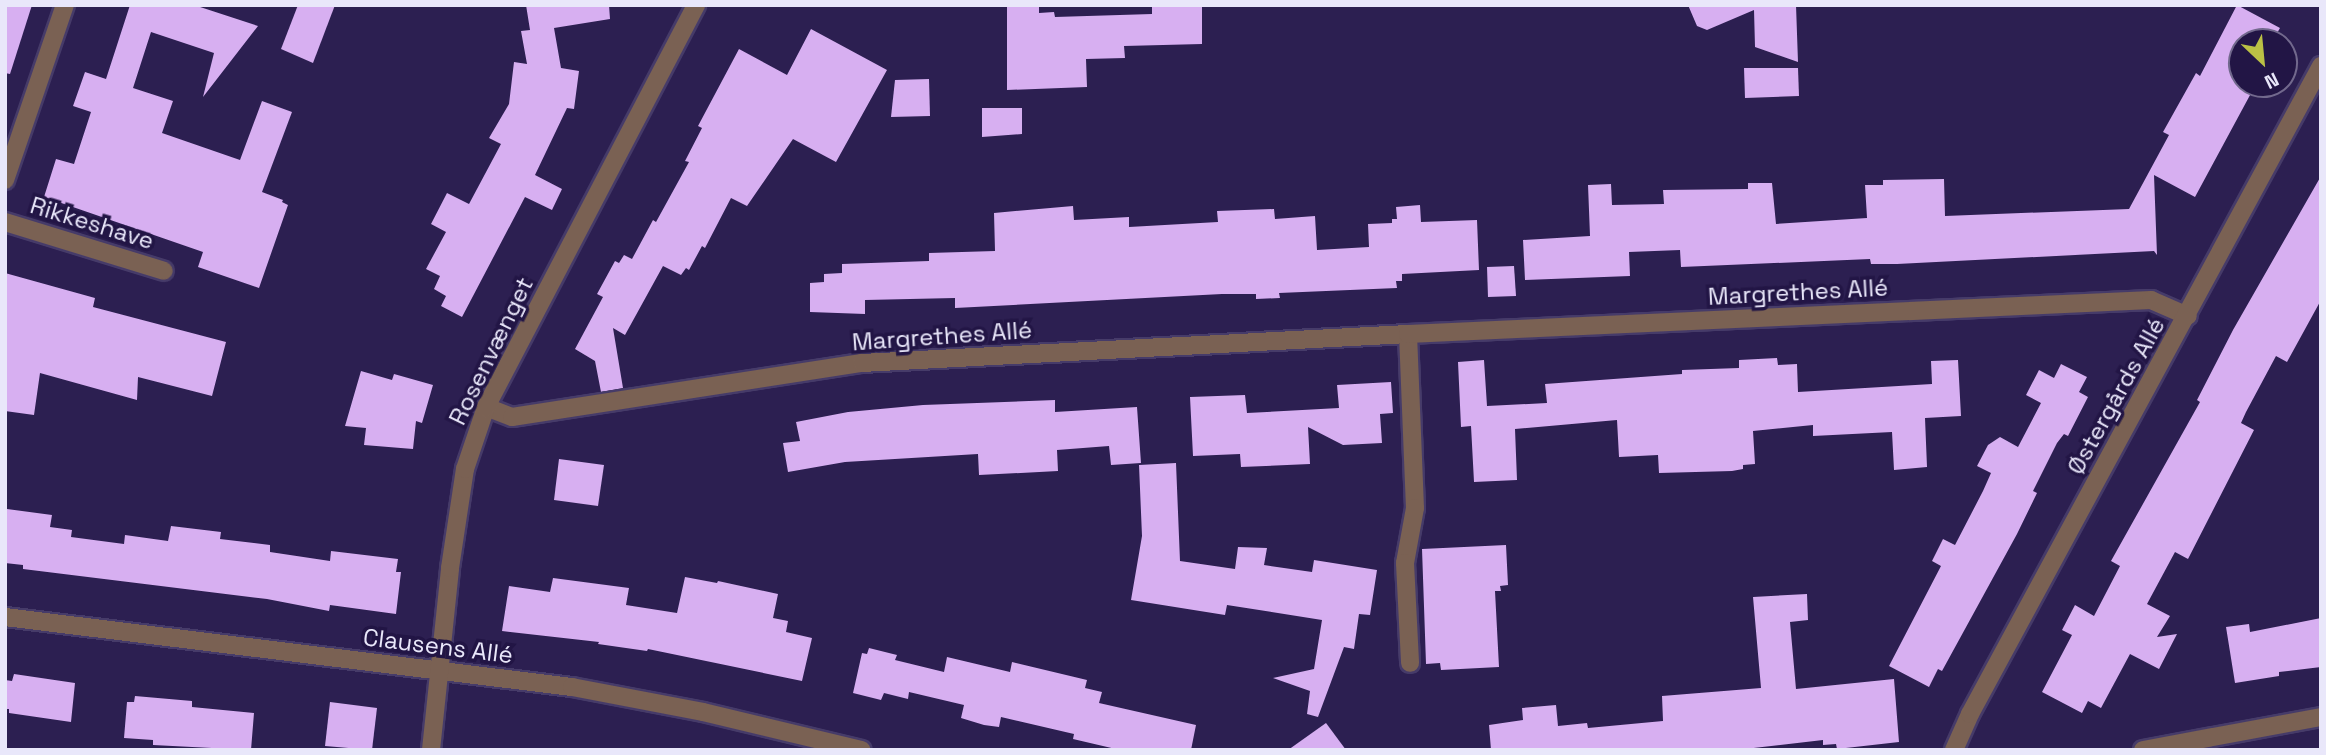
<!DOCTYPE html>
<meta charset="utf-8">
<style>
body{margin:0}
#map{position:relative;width:2326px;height:755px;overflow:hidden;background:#2c1f51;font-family:"Space Grotesk",sans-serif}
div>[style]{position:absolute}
.building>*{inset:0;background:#d7aff1}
.roads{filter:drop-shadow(2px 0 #463b69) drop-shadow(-2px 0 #463b69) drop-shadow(0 2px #463b69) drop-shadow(0 -2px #463b69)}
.minor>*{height:18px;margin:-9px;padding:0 9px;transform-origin:9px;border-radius:9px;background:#7a6153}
span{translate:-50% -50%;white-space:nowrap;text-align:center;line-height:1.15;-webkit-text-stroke:7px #221545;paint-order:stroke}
.street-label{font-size:24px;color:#e9e7fa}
.frame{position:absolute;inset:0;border:7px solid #e9e7fa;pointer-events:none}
.north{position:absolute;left:2228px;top:28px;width:70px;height:70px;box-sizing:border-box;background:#221545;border:2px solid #72698d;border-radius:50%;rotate:154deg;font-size:19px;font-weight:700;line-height:28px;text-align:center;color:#e9e7fa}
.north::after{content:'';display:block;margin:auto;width:24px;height:32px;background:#bbc045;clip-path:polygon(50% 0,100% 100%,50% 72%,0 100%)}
</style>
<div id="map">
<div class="building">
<i style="clip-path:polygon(5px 5px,32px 5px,10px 74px,5px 73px)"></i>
<i style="clip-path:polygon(130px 5px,194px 5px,258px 26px,203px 97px,214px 53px,151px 32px,133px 88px,173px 101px,162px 133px,240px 160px,262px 101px,292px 112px,262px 192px,283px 200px,282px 202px,288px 205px,259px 288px,198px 267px,203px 252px,44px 197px,56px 159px,74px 164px,91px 112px,73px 106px,85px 72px,106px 79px)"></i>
<i style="clip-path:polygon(298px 5px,335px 5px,313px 63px,281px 49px)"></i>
<i style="clip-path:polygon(526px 5px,609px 5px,610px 19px,554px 28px,561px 68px,579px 71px,574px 109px,567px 108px,535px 175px,562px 189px,552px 210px,525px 197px,462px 317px,441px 306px,446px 296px,434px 289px,440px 276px,426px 269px,446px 232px,431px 224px,447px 193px,469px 204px,501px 144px,489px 138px,509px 104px,514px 62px,527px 64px,521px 31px,530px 30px)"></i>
<i style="clip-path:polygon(1007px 5px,1039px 5px,1039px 13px,1054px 12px,1055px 17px,1152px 14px,1152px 5px,1202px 5px,1202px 44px,1124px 46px,1125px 58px,1086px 59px,1087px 87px,1007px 90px)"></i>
<i style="clip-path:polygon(1688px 5px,1796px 5px,1798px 62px,1755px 47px,1754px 10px,1707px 30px,1697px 26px)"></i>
<i style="clip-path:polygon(2237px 5px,2280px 28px,2272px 42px,2242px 42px,2242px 84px,2256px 84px,2195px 197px,2154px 175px,2157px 255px,2154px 251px,1897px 264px,1871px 264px,1870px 259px,1681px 267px,1680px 250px,1629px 252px,1630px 276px,1525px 280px,1523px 240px,1590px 236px,1588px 185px,1611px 184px,1612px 205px,1664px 204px,1663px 190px,1748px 189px,1748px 183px,1772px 183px,1776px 224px,1867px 218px,1865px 185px,1883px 185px,1883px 180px,1944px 179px,1945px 216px,2129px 209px,2169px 135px,2163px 132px,2196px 73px,2200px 76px)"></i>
<i style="clip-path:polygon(811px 29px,887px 70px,836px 162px,793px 139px,747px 206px,731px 198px,705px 248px,702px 246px,689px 270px,686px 268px,681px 275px,663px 266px,625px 335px,613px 328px,623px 388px,601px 392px,595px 361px,575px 349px,603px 297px,597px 294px,615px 261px,619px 263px,624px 255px,632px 259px,653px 220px,656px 222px,689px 162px,685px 161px,702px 128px,698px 126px,739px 49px,787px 75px)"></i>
<i style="clip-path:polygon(1744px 68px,1798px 68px,1799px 96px,1745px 98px)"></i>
<i style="clip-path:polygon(929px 79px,930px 116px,891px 117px,895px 80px)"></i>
<i style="clip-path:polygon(982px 108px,1022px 108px,1022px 134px,982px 137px)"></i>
<i style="clip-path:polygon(2321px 176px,2321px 300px,2287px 362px,2276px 356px,2246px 412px,2241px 423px,2254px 430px,2188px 559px,2175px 552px,2147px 604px,2170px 616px,2157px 637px,2177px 634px,2159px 669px,2130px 654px,2101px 708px,2088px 701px,2082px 713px,2042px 692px,2072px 635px,2062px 630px,2075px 605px,2094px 616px,2120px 566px,2111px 561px,2200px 402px,2197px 400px,2233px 330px)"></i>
<i style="clip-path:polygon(1420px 205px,1421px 222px,1477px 220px,1479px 270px,1402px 274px,1402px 281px,1396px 281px,1397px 288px,1279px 293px,1280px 298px,1256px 299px,1256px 294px,1222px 294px,955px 308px,955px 298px,865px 300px,865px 314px,810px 312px,810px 283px,824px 282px,824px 274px,842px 273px,842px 264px,929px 261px,929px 253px,995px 251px,994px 213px,1073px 206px,1074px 220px,1129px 217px,1129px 227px,1218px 222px,1217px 211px,1274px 209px,1275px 219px,1315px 216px,1317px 250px,1369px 247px,1368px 224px,1392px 223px,1392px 219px,1397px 219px,1396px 207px)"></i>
<i style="clip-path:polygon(1514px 266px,1516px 296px,1488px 297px,1487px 267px)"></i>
<i style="clip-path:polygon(5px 273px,95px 298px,93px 307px,226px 342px,212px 396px,138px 377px,137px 400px,40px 373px,34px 415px,5px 411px)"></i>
<i style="clip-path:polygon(1777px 358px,1778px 365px,1797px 364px,1798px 392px,1932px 384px,1931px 361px,1958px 360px,1961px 416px,1925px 418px,1927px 467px,1894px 470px,1892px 432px,1813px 436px,1813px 425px,1753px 431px,1755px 464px,1743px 465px,1743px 469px,1732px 471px,1659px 473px,1658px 455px,1619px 457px,1617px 420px,1515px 429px,1517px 480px,1474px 482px,1471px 426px,1461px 427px,1458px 362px,1484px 360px,1487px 406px,1547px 403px,1545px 384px,1682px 374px,1682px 370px,1739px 368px,1739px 360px)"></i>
<i style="clip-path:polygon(2061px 364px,2087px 377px,2079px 392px,2088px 397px,2068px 436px,2064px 434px,2057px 443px,2033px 491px,2037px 493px,2017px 534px,1942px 671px,1938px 669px,1929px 687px,1889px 666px,1941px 566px,1932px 561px,1943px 539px,1955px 545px,1983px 491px,1991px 473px,1977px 466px,1988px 445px,2000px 437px,2018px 447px,2041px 403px,2026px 395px,2039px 370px,2054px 378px)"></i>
<i style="clip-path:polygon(361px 371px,392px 380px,394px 374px,433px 385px,422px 423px,416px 421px,413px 449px,364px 445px,366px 428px,345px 426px)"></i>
<i style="clip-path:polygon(1391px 382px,1393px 413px,1380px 414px,1382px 443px,1343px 445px,1308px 427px,1310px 464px,1241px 467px,1240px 454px,1193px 456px,1190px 397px,1245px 395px,1247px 413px,1339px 408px,1337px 385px)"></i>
<i style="clip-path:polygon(1055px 400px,1055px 412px,1137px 407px,1141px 463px,1111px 465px,1109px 446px,1057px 450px,1058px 471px,979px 475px,978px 454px,845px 462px,788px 472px,783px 443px,800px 441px,796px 422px,848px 412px,923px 405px)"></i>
<i style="clip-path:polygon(559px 459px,604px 465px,598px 506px,554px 500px)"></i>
<i style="clip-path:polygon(1176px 463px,1180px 561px,1235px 569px,1238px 547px,1267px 548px,1264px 565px,1312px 572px,1314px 560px,1377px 570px,1370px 615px,1359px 614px,1354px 649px,1344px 647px,1318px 717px,1307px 714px,1310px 691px,1273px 678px,1314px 669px,1322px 620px,1227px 605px,1225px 615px,1131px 600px,1142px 536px,1139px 465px)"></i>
<i style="clip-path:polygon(7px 509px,52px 515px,50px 527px,72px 530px,71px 537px,124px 544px,125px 535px,168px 541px,171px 526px,221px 532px,220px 539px,270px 545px,270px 552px,330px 561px,331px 551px,398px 559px,396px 572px,401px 572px,396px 614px,330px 605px,329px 611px,267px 599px,23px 569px,23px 565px,5px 563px)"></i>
<i style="clip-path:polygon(1506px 545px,1508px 585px,1500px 586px,1501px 591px,1495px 591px,1499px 667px,1441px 670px,1440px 663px,1426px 664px,1422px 549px)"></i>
<i style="clip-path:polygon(685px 577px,717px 583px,718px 581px,778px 594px,773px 618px,788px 621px,786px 632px,812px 638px,802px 681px,648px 649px,647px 651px,598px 644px,599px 642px,502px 631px,509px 586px,550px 592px,553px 578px,629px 588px,626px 605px,677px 613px)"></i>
<i style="clip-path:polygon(1807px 594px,1808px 620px,1790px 622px,1796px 689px,1894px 679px,1899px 742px,1837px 749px,1836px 744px,1823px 745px,1823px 740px,1736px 750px,1491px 750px,1489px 725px,1523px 720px,1522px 708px,1556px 705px,1558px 726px,1587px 723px,1588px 728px,1663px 721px,1662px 696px,1761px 688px,1753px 597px)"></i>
<i style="clip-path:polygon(2321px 618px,2321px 667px,2279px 672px,2279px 676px,2235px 683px,2226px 627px,2249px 624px,2250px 632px)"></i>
<i style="clip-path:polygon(869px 648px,897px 655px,895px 660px,944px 672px,947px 657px,1010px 672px,1012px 662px,1087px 680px,1085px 688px,1102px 692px,1099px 703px,1196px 725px,1191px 750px,1120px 750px,1073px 739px,1074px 734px,1001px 717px,999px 727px,984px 725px,961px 718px,964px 705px,909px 692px,908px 699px,884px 693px,881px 700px,853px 693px,862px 653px,867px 654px)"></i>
<i style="clip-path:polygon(14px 674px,75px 683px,71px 722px,9px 713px,9px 709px,5px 709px,5px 680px,12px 681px)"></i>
<i style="clip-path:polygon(135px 696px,192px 701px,192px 707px,254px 713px,251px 750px,153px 745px,153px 740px,124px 738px,127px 702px,134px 702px)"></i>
<i style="clip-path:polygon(330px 702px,377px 708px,372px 750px,325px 746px)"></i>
<i style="clip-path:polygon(1326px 723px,1346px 750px,1288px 750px)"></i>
</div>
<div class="roads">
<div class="minor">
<i style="left:5px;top:180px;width:185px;rotate:-71.1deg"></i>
<i style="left:5px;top:222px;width:166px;rotate:17.1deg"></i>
<i style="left:1408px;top:334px;width:174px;rotate:87.7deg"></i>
<i style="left:1415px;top:508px;width:56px;rotate:100.3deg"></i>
<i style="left:1405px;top:563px;width:100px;rotate:87.1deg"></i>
<i style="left:486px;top:407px;width:28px;rotate:21deg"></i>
<i style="left:512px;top:417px;width:354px;rotate:-8.8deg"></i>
<i style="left:862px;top:363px;width:547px;rotate:-3.04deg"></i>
<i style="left:1408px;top:334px;width:744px;rotate:-2.62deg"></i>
<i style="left:2151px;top:300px;width:40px;rotate:23.4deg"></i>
<i style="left:5px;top:617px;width:571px;rotate:7.04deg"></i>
<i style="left:572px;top:687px;width:133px;rotate:10.8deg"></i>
<i style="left:703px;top:712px;width:163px;rotate:13.5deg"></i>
<i style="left:431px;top:750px;width:183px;rotate:-84deg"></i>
<i style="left:450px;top:568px;width:100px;rotate:-81.4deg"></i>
<i style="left:465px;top:469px;width:65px;rotate:-71.3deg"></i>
<i style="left:486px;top:407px;width:454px;rotate:-62.4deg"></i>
<i style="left:1954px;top:750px;width:39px;rotate:-66deg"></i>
<i style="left:1970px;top:714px;width:737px;rotate:-61.56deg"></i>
<i style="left:2143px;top:750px;width:181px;rotate:-10.5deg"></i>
</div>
</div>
<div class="street-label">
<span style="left:92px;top:223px;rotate:17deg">Rikkeshave</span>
<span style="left:1798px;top:292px;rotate:-3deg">Margrethes Allé</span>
<span style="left:942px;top:336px;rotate:-4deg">Margrethes Allé</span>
<span style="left:491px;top:351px;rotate:-64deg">Rosenvænget</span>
<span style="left:2116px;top:396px;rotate:-61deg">Østergårds Allé</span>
<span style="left:438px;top:646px;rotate:7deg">Clausens Allé</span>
</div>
<div class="frame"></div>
<div class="north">N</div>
</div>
